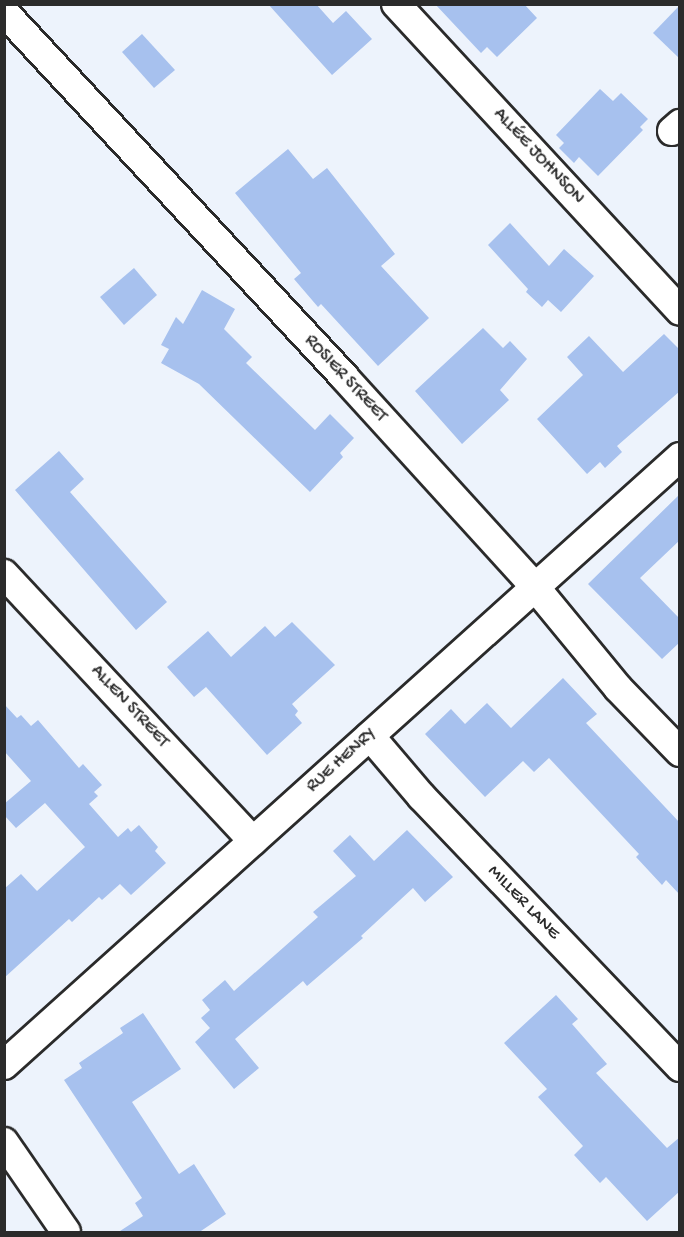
<!DOCTYPE html>
<meta charset="utf-8">
<style>
body{margin:0}
#map{position:relative;width:684px;height:1237px;overflow:hidden;background:#edf3fc;font-family:"Gochi Hand",sans-serif}
div>[style]{position:absolute}
.building>*{inset:0;background:#a7c1ee}
.roads{filter:drop-shadow(2px 0 #2b2b2b) drop-shadow(-2px 0 #2b2b2b) drop-shadow(0 2px #2b2b2b) drop-shadow(0 -2px #2b2b2b)}
.minor>*{height:28px;margin:-14px;padding:0 14px;transform-origin:14px;border-radius:14px;background:#fff}
span{translate:-50% -50%;white-space:nowrap;text-align:center;line-height:1.15;-webkit-text-stroke:5px #fff;paint-order:stroke}
.street-label{font-size:18px;color:#2b2b2b}
.frame{position:absolute;inset:0;border:6px solid #2b2b2b;pointer-events:none}
</style>
<div id="map">
<div class="building">
<i style="clip-path:polygon(268px 4px,316px 4px,333px 23px,346px 11px,372px 39px,332px 75px)"></i>
<i style="clip-path:polygon(435px 4px,524px 4px,537px 18px,497px 57px,487px 47px,481px 53px)"></i>
<i style="clip-path:polygon(680px 5px,680px 59px,653px 33px)"></i>
<i style="clip-path:polygon(142px 34px,175px 70px,154px 88px,122px 52px)"></i>
<i style="clip-path:polygon(600px 89px,613px 101px,621px 93px,648px 119px,640px 127px,643px 130px,598px 176px,579px 157px,574px 163px,559px 148px,564px 143px,556px 135px)"></i>
<i style="clip-path:polygon(288px 149px,313px 179px,327px 168px,395px 254px,381px 266px,429px 318px,378px 366px,321px 304px,318px 307px,294px 279px,301px 273px,235px 193px)"></i>
<i style="clip-path:polygon(510px 223px,549px 266px,564px 249px,594px 276px,561px 312px,548px 300px,542px 307px,526px 292px,528px 289px,488px 245px)"></i>
<i style="clip-path:polygon(134px 268px,157px 295px,124px 325px,100px 297px)"></i>
<i style="clip-path:polygon(202px 290px,235px 309px,224px 329px,252px 357px,246px 363px,315px 430px,330px 414px,354px 438px,340px 453px,343px 457px,310px 492px,199px 384px,161px 363px,169px 349px,161px 345px,176px 317px,183px 324px)"></i>
<i style="clip-path:polygon(483px 328px,503px 348px,510px 341px,527px 359px,500px 390px,509px 400px,462px 444px,415px 391px)"></i>
<i style="clip-path:polygon(664px 334px,680px 350px,680px 391px,617px 446px,622px 452px,605px 468px,600px 462px,587px 474px,537px 419px,583px 375px,567px 357px,589px 336px,623px 372px)"></i>
<i style="clip-path:polygon(59px 451px,84px 479px,70px 492px,167px 602px,136px 630px,15px 490px)"></i>
<i style="clip-path:polygon(680px 494px,680px 540px,640px 578px,680px 619px,680px 642px,662px 659px,588px 584px)"></i>
<i style="clip-path:polygon(292px 622px,335px 665px,292px 704px,298px 711px,295px 715px,302px 723px,267px 755px,206px 687px,194px 697px,167px 667px,208px 631px,231px 657px,265px 626px,275px 637px)"></i>
<i style="clip-path:polygon(563px 678px,597px 714px,586px 723px,680px 823px,680px 895px,666px 880px,662px 885px,636px 857px,639px 854px,549px 758px,534px 772px,523px 761px,485px 797px,425px 734px,451px 709px,465px 724px,487px 703px,511px 728px)"></i>
<i style="clip-path:polygon(4px 704px,17px 718px,21px 715px,31px 726px,38px 720px,79px 768px,83px 764px,102px 785px,94px 792px,98px 796px,89px 804px,118px 837px,128px 828px,131px 832px,139px 825px,158px 847px,155px 851px,166px 863px,131px 895px,120px 884px,102px 900px,99px 897px,72px 922px,69px 919px,4px 978px,4px 889px,21px 874px,37px 891px,85px 847px,45px 803px,16px 828px,4px 815px,4px 804px,31px 781px,4px 751px)"></i>
<i style="clip-path:polygon(407px 830px,453px 877px,425px 902px,413px 888px,361px 936px,363px 938px,307px 986px,303px 981px,235px 1039px,259px 1068px,234px 1089px,195px 1042px,210px 1028px,201px 1018px,210px 1010px,202px 1000px,225px 980px,234px 991px,318px 917px,313px 912px,356px 876px,333px 851px,350px 835px,374px 861px)"></i>
<i style="clip-path:polygon(556px 995px,578px 1019px,572px 1024px,607px 1064px,596px 1073px,667px 1148px,680px 1137px,680px 1191px,647px 1221px,606px 1177px,600px 1183px,574px 1155px,583px 1146px,538px 1097px,547px 1089px,504px 1043px)"></i>
<i style="clip-path:polygon(143px 1013px,181px 1069px,132px 1102px,179px 1174px,194px 1164px,226px 1214px,198px 1233px,117px 1233px,143px 1216px,135px 1203px,142px 1198px,64px 1080px,82px 1068px,79px 1063px,123px 1033px,120px 1028px)"></i>
</div>
<div class="roads">
<div class="minor">
<i style="left:396px;top:4px;width:418px;rotate:47.2deg"></i>
<i style="left:4px;top:12px;width:499px;rotate:47deg"></i>
<i style="left:344px;top:377px;width:284px;rotate:47.7deg"></i>
<i style="left:535px;top:587px;width:131px;rotate:50.6deg"></i>
<i style="left:618px;top:688px;width:89px;rotate:45.9deg"></i>
<i style="left:672px;top:131px;width:11px;rotate:-41deg"></i>
<i style="left:4px;top:574px;width:365px;rotate:47deg"></i>
<i style="left:370px;top:736px;width:79px;rotate:49.6deg"></i>
<i style="left:421px;top:796px;width:375px;rotate:46.3deg"></i>
<i style="left:4px;top:1065px;width:909px;rotate:-41.97deg"></i>
<i style="left:4px;top:1142px;width:109px;rotate:55.4deg"></i>
</div>
</div>
<div class="street-label">
<span style="left:538px;top:157px;rotate:47deg">ALLÉE JOHNSON</span>
<span style="left:345px;top:379px;rotate:47deg">ROSIER STREET</span>
<span style="left:129px;top:707px;rotate:47deg">ALLEN STREET</span>
<span style="left:342px;top:761px;rotate:-42deg">RUE HENRY</span>
<span style="left:523px;top:903px;rotate:46deg">MILLER LANE</span>
</div>
<div class="frame"></div>
</div>
